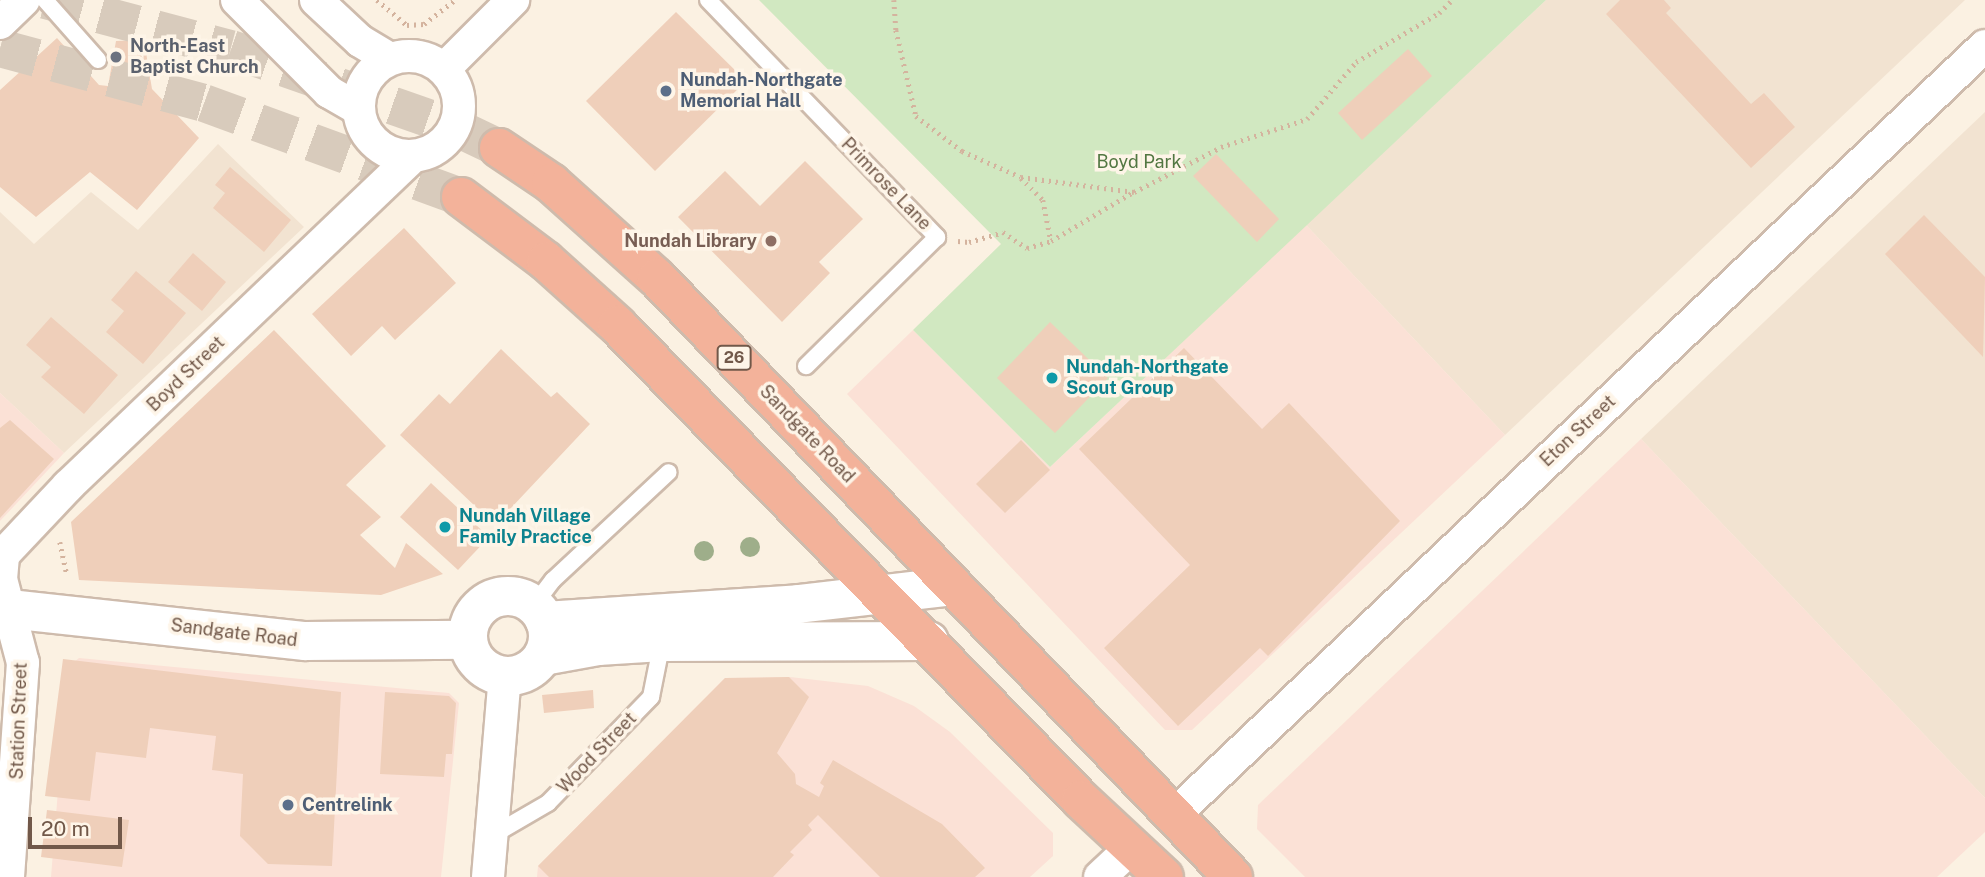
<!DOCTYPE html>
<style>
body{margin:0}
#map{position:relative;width:1985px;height:877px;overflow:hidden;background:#fbf1e2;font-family:"Public Sans",sans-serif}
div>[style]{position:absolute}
.residential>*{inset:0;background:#f2e3d1}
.commercial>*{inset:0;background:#fbe1d6}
.green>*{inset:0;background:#d1e8c1}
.building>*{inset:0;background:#efcfba}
.highway-tunnel>*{height:38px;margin-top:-19px;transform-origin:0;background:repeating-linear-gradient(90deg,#d8cbbc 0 38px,transparent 0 57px)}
.path>*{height:4.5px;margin-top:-2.25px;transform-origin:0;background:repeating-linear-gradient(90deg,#d4b39e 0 2px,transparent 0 7px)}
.roads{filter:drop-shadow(2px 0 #cebbac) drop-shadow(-2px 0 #cebbac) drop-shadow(0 2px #cebbac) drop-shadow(0 -2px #cebbac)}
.lane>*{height:16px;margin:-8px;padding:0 8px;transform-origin:8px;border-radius:8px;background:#fff}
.street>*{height:32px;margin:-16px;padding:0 16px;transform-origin:16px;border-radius:16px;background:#fff}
.street>.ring{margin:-16px;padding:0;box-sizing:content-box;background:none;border:32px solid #fff;border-radius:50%}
.secondary>*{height:38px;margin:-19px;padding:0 19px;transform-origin:19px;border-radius:19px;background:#fff}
.secondary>.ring{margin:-19px;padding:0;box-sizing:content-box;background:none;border:38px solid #fff;border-radius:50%}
.highway>*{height:38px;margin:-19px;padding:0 19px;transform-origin:19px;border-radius:19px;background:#f3b29a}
.trees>*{width:20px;height:20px;margin:-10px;border-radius:50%;background:#9eae8a}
.dots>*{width:19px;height:19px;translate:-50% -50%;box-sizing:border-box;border:4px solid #fef5e8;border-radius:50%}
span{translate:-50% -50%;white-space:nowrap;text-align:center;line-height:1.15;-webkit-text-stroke:7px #fef5e8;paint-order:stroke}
.shield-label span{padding:2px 5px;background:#fef5e8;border:2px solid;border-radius:5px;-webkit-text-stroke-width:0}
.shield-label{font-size:16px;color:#715849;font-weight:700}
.worship-label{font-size:18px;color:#5b616d;font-weight:700}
.left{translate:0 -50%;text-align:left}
.service-label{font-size:18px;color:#4e5e75;font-weight:700}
.park-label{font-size:18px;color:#527742}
.street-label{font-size:18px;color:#715849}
.education-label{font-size:18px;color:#785e54;font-weight:700}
.right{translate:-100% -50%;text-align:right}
.culture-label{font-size:18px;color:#0d838f;font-weight:700}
.scale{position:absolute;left:28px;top:817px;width:94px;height:32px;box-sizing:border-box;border:4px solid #715849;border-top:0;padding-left:9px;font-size:21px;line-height:24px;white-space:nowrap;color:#715849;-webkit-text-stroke:5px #fef5e8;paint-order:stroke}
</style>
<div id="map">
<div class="residential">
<i style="clip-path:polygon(1546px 0,1965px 0,1505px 435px,1306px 225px)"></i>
<i style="clip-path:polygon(1985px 112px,1985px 798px,1641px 439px)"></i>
<i style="clip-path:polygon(218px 144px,304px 227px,64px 453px,0 393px,0 212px,34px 244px,91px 192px,138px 230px)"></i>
</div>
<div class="commercial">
<i style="clip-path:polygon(1306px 225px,1505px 435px,1192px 730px,1165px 730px,847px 394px,913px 330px,1050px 467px)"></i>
<i style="clip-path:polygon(0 393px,64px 453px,0 521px)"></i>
<i style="clip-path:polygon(1641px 439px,1985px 798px,1985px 832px,1937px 877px,1305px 877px,1257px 829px,1258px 805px)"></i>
<i style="clip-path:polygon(79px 658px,449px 693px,459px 703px,441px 877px,51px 877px,68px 667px)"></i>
<i style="clip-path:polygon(790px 677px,868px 686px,914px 706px,950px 732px,1053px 833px,1053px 856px,1030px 877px,537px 877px,538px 866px,725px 678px)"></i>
</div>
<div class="green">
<i style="clip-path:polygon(759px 0,1546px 0,1050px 467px,913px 330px,1001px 244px)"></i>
</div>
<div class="building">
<i style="clip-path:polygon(1620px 0,1664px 0,1671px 8px,1666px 13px,1751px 104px,1764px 93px,1795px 127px,1751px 168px,1606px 14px)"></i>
<i style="clip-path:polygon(676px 12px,746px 81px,655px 171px,586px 101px)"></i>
<i style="clip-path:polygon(57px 38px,99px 85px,108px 86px,116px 41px,144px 40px,152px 89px,199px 138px,137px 210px,90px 172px,36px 217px,0 187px,0 90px)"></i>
<i style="clip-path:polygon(1408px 49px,1432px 76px,1362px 140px,1338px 113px)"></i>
<i style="clip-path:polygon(1216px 154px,1279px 219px,1257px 242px,1193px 176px)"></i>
<i style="clip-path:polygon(805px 161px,863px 219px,819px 262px,830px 273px,782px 322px,678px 217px,725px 171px,760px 206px)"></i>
<i style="clip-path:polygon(230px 167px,291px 220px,264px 252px,213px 208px,225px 193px,215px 185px)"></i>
<i style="clip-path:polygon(1924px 215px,1985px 277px,1983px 357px,1885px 254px)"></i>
<i style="clip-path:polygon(404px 228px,456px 283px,395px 340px,382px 326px,351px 356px,312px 314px)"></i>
<i style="clip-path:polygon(193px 253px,226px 282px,202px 311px,168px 282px)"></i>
<i style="clip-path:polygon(136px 271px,186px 313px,143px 364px,106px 332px,124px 311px,111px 300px)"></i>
<i style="clip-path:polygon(51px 317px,118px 375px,84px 414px,41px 377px,51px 367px,26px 345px)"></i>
<i style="clip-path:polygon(1050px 322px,1108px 378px,1055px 433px,997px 378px)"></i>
<i style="clip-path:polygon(274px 330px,386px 446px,346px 485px,381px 517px,360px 535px,395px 568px,406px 543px,443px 574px,381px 595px,79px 580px,71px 522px)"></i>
<i style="clip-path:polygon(1184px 348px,1262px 429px,1289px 403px,1400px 521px,1268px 656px,1260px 648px,1178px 726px,1104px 648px,1190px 565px,1079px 449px)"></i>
<i style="clip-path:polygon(501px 349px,551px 397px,557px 392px,590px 424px,495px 525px,400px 435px,439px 394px,450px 404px)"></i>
<i style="clip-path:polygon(10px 420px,54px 459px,0 518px,0 428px)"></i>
<i style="clip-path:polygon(1021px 440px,1050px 470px,1005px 513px,976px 484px)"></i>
<i style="clip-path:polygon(431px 483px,489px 537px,458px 570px,400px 517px)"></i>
<i style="clip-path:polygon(63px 659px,341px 692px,332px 866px,268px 864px,240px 836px,243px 774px,212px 770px,216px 736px,150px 728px,146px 758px,96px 752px,90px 801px,45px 796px)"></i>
<i style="clip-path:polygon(789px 677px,809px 697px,777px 753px,795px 774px,796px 784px,819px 797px,824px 786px,820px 783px,833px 760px,942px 824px,985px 868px,975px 877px,880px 877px,818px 815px,808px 825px,812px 830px,790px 852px,794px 855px,773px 877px,549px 877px,538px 866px,725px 678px)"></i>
<i style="clip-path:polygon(593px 690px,594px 708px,544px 713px,542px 695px)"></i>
<i style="clip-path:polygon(385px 692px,449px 696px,456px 703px,452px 754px,446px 754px,444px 777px,380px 774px)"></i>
<i style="clip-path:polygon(47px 810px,129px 820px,122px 867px,41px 857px)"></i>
</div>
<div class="highway-tunnel">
<i style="left:45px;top:0;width:192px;rotate:14.8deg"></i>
<i style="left:231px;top:49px;width:239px;rotate:19.3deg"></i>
<i style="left:457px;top:128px;width:47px;rotate:25.5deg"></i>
<i style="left:0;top:48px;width:211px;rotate:15.1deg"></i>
<i style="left:204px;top:103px;width:274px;rotate:20.1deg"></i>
</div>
<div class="path">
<i style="left:377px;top:0;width:39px;rotate:40deg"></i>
<i style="left:407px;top:25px;width:17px;rotate:-3deg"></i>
<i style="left:424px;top:24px;width:39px;rotate:-38deg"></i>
<i style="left:894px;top:0;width:30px;rotate:86deg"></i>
<i style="left:896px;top:30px;width:88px;rotate:76.9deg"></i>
<i style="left:916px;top:116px;width:58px;rotate:37.3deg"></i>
<i style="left:962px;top:151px;width:64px;rotate:23.8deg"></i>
<i style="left:1021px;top:177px;width:114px;rotate:7.6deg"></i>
<i style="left:1134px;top:192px;width:98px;rotate:-27.3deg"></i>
<i style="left:1221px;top:147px;width:90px;rotate:-18deg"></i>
<i style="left:1307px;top:119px;width:75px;rotate:-49.3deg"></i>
<i style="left:1356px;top:62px;width:96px;rotate:-30.6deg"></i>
<i style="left:1439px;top:13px;width:18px;rotate:-45deg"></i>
<i style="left:1021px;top:178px;width:31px;rotate:45deg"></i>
<i style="left:1043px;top:200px;width:42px;rotate:79deg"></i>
<i style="left:958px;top:241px;width:11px;rotate:5deg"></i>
<i style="left:969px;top:242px;width:35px;rotate:-16deg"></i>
<i style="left:1003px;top:232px;width:29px;rotate:34deg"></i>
<i style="left:1027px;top:248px;width:25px;rotate:-16deg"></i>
<i style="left:1051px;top:241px;width:94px;rotate:-30.7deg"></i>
<i style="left:60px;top:542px;width:33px;rotate:78deg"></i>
</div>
<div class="roads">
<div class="lane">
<i style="left:45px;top:0;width:80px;rotate:48.5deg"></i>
<i style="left:708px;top:0;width:330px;rotate:46deg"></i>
<i style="left:937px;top:237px;width:184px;rotate:135.4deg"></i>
<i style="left:534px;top:605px;width:31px;rotate:-53deg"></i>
<i style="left:553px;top:580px;width:158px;rotate:-43deg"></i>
<i style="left:493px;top:835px;width:64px;rotate:-30.2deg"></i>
<i style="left:548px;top:803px;width:148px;rotate:-45.8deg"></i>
<i style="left:651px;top:697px;width:56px;rotate:-78.7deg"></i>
</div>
<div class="street">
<i style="left:237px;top:0;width:130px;rotate:45deg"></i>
<i style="left:329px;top:92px;width:34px;rotate:30deg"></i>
<i style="left:316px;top:0;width:60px;rotate:43deg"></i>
<i style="left:360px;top:41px;width:35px;rotate:31deg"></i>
<i style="left:0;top:23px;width:33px;rotate:-44deg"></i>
<i class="ring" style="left:359px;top:56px;width:68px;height:68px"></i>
<i style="left:444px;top:69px;width:98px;rotate:-45deg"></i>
<i style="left:1173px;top:816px;width:1119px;rotate:-43.48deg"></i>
<i style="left:8px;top:877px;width:215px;rotate:-86deg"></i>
<i style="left:23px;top:663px;width:87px;rotate:-104.7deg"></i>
<i style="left:1px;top:579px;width:24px;rotate:-85deg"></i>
<i style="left:3px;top:555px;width:95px;rotate:-46.7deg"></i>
<i style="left:68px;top:486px;width:476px;rotate:-43.7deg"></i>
<i style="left:488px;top:877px;width:202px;rotate:-85.2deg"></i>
<i style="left:1100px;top:877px;width:42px;rotate:-43.1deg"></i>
</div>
<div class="secondary">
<i class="ring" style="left:468px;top:596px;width:42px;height:42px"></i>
<i style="left:0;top:608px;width:307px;rotate:6.2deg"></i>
<i style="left:305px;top:641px;width:163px;rotate:-0.4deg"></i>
<i style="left:545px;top:621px;width:254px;rotate:-3.8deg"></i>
<i style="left:798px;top:604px;width:156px;rotate:-6.6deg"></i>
<i style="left:543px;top:656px;width:56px;rotate:-10.3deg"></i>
<i style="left:598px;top:646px;width:64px;rotate:-3.6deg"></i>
<i style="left:662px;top:642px;width:267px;rotate:-0.2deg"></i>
</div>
<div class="highway">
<i style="left:499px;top:148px;width:63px;rotate:33.9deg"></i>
<i style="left:551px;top:183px;width:142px;rotate:41.9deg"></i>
<i style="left:657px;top:278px;width:831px;rotate:46.12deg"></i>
<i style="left:461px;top:197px;width:106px;rotate:37deg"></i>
<i style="left:546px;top:261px;width:96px;rotate:42deg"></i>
<i style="left:617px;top:325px;width:664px;rotate:45.67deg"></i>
<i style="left:1081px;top:800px;width:113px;rotate:42.9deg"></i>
</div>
</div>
<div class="trees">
<i style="left:750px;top:547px"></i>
<i style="left:704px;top:551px"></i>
</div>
<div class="dots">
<i style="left:116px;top:57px;background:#6b7280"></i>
<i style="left:666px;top:91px;background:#5c6f8a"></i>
<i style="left:771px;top:241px;background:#8d6e63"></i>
<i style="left:1052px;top:378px;background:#0f9aa8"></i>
<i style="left:445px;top:527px;background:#0f9aa8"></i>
<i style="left:288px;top:805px;background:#5c6f8a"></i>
</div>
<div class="shield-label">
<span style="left:734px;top:358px">26</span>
</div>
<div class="worship-label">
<span class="left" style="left:130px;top:57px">North-East<br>Baptist Church</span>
</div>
<div class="service-label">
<span class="left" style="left:680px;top:91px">Nundah-Northgate<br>Memorial Hall</span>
<span class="left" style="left:302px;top:805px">Centrelink</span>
</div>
<div class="park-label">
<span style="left:1139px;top:162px">Boyd Park</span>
</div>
<div class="street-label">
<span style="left:886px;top:184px;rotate:46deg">Primrose Lane</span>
<span style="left:186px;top:374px;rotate:-44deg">Boyd Street</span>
<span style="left:1578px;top:431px;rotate:-43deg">Eton Street</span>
<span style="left:807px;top:434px;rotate:46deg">Sandgate Road</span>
<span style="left:234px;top:633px;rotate:7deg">Sandgate Road</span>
<span style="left:19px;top:721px;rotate:-88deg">Station Street</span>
<span style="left:597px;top:753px;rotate:-46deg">Wood Street</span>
</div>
<div class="education-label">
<span class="right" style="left:757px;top:241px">Nundah Library</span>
</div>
<div class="culture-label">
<span class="left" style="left:1066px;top:378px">Nundah-Northgate<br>Scout Group</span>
<span class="left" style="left:459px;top:527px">Nundah Village<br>Family Practice</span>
</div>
<div class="scale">20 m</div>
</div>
